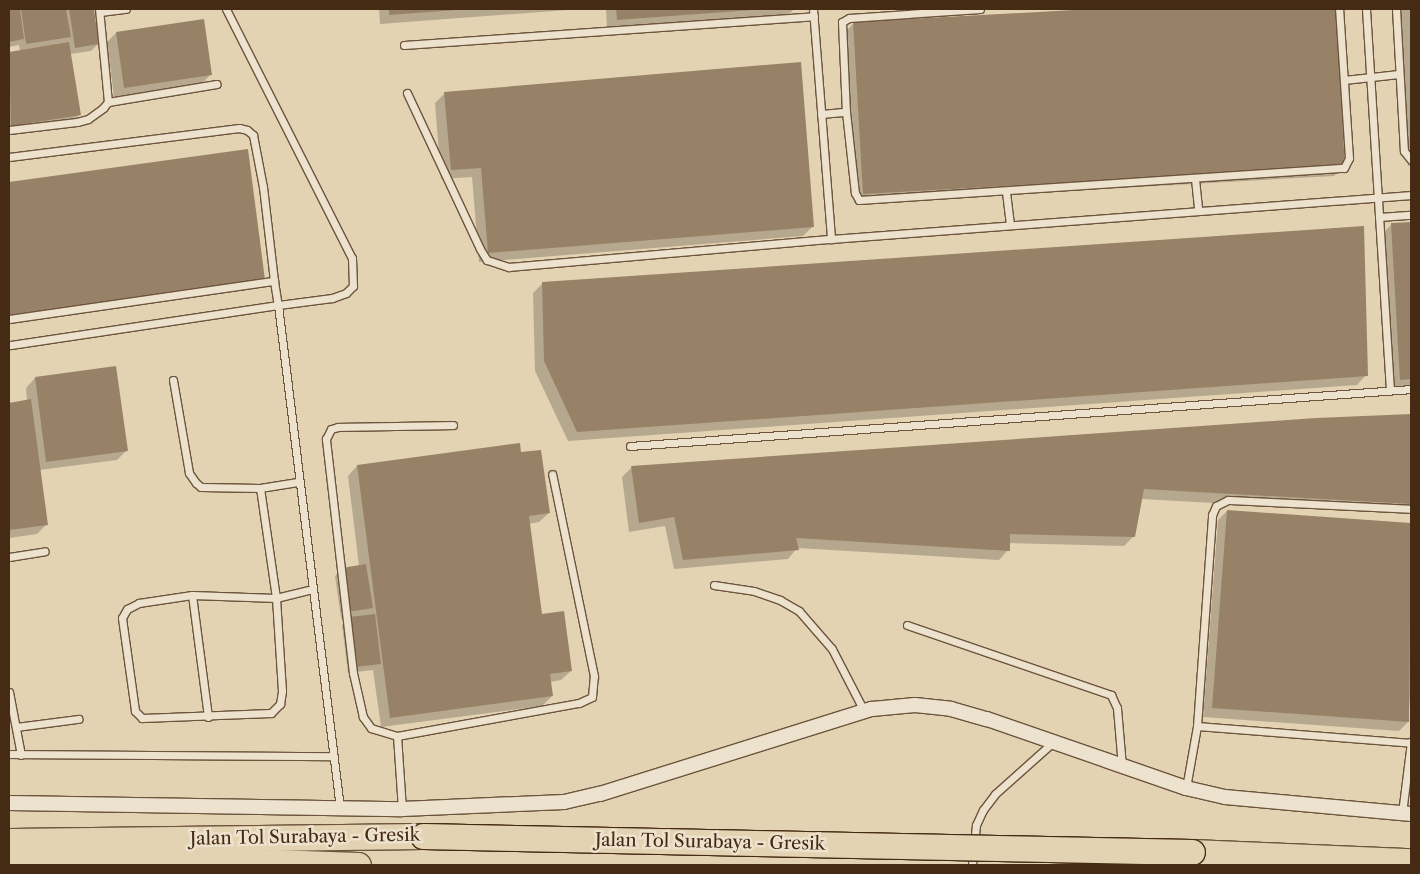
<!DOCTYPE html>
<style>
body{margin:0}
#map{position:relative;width:1420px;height:874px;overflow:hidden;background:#e4d3b3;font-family:"Libre Caslon Text",serif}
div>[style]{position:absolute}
.shadow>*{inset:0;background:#0003}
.building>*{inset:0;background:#988267}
.roads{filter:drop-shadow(1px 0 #6d543c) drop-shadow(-1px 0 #6d543c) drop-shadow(0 1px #6d543c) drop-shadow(0 -1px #6d543c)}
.service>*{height:7px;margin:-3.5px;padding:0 3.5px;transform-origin:3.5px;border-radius:3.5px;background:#ede2ce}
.minor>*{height:14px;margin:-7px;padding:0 7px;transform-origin:7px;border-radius:7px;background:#ede2ce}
.motorway>*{height:25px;margin:-12.5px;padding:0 12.5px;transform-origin:12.5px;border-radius:12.5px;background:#e4d3b3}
.bridges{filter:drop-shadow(1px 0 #452a14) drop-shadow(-1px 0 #452a14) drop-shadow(0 1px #452a14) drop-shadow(0 -1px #452a14)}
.motorway-bridge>*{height:25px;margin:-12.5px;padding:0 12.5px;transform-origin:12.5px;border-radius:12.5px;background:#e4d3b3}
span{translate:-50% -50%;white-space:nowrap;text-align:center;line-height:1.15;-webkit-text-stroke:5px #ede2ce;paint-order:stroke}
.street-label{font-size:18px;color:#452a14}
.frame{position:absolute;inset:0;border:10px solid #452a14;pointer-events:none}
</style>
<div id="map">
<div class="shadow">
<i style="clip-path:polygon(9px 9px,92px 9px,98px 44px,91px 51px,70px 54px,80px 114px,73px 121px,9px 132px,9px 53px,20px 51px,19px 45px,9px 47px)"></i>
<i style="clip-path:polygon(379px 9px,581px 9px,380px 24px)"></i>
<i style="clip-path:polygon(606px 9px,794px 9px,787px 16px,607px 29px)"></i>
<i style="clip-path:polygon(1114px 9px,1335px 9px,1344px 166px,1334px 176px,854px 203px,844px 33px,854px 23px)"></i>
<i style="clip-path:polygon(1400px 9px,1411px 9px,1411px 165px,1408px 166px)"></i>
<i style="clip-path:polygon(116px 33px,210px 75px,201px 85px,114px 97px,107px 42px)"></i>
<i style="clip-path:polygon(445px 93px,813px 226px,803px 236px,479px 262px,472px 177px,441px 179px,435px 103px)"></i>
<i style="clip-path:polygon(247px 151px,264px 280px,255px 289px,9px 323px,9px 183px)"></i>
<i style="clip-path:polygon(1411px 223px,1411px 388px,1390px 389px,1382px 234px,1392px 224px)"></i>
<i style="clip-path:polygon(543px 283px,1366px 375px,1357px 385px,568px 441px,535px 371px,533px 293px)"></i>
<i style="clip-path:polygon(115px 367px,127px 450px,117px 460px,39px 470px,47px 524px,37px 534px,9px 538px,9px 404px,27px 401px,26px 388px,35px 378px)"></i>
<i style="clip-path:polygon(1411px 415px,1411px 514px,1141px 499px,1134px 536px,1124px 546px,1008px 543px,1008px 550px,999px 560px,797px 548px,788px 559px,674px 569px,665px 526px,629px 532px,622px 477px,631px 468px,1316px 419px)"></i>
<i style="clip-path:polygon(520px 454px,549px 513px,539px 522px,529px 524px,541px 615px,571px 671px,561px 680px,550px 682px,552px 696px,542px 706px,381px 727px,373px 670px,348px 673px,342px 625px,351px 617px,341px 618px,335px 576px,342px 569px,359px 566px,348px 476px,357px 466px)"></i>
<i style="clip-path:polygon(1227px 511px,1411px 524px,1411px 681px,1408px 722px,1399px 731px,1203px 717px,1218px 520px)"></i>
</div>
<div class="building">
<i style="clip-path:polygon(9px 9px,20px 9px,24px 39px,9px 42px)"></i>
<i style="clip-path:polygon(21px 9px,66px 9px,71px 37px,26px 44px)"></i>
<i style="clip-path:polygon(69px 9px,94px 9px,99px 44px,75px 48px)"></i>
<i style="clip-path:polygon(389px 9px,456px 9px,456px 10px,389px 15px)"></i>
<i style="clip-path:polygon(616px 9px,752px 9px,752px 10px,617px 20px)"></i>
<i style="clip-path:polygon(1092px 9px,1336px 9px,1345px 167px,863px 194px,853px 22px)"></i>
<i style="clip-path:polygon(204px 19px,212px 75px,124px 88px,116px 32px)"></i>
<i style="clip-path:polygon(69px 42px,81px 115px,11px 126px,9px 52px)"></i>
<i style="clip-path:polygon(801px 62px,814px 227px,488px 253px,481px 168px,451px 170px,444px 92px)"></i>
<i style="clip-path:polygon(248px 149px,265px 280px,10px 315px,9px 182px)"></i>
<i style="clip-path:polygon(1411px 222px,1411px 379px,1400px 380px,1391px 223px)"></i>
<i style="clip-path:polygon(1364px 226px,1368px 376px,577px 432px,544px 361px,542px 282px)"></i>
<i style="clip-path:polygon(116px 366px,128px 451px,46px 462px,35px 377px)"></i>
<i style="clip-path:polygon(31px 399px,48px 525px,9px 530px,9px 403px)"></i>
<i style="clip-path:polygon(1411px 414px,1411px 504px,1144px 489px,1135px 537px,1010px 534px,1010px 551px,796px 538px,799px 550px,683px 560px,674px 517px,639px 523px,631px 466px,1316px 418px)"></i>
<i style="clip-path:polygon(520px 443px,521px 452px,541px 450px,550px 513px,529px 516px,542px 614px,564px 611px,572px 671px,550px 674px,553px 696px,390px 718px,357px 465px)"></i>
<i style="clip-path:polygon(1227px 510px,1411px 523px,1409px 722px,1212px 708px)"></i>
<i style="clip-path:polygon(366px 564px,373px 608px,348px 612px,342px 568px)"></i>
<i style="clip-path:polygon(375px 614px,381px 664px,355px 667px,349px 617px)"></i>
</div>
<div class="roads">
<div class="service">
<i style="left:226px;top:9px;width:279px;rotate:63.2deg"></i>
<i style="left:352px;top:258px;width:28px;rotate:88deg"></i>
<i style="left:353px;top:286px;width:10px;rotate:135deg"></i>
<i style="left:346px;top:293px;width:15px;rotate:160deg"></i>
<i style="left:332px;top:298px;width:54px;rotate:172.6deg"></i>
<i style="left:278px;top:305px;width:507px;rotate:82.97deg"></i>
<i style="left:813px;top:9px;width:231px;rotate:85.5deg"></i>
<i style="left:980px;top:9px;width:131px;rotate:176.1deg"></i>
<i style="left:849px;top:18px;width:8px;rotate:150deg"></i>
<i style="left:842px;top:22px;width:90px;rotate:87.5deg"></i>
<i style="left:846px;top:112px;width:81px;rotate:83.7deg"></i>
<i style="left:855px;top:193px;width:8px;rotate:60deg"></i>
<i style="left:859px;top:200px;width:486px;rotate:-3.8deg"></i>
<i style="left:1344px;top:168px;width:11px;rotate:-63deg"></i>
<i style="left:1349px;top:158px;width:149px;rotate:-93.8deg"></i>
<i style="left:1366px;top:9px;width:382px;rotate:86.4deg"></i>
<i style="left:1396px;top:9px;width:142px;rotate:86.8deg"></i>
<i style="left:1404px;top:151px;width:11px;rotate:52deg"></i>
<i style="left:100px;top:12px;width:26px;rotate:-7deg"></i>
<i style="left:404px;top:45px;width:411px;rotate:-4deg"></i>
<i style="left:1344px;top:80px;width:55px;rotate:-6.2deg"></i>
<i style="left:407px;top:93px;width:172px;rotate:64.9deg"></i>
<i style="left:480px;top:249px;width:13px;rotate:58deg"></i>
<i style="left:487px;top:260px;width:23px;rotate:18deg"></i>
<i style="left:509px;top:267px;width:323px;rotate:-5deg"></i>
<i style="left:831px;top:239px;width:582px;rotate:-4.34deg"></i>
<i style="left:108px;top:102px;width:110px;rotate:-9.4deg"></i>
<i style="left:821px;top:114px;width:25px;rotate:-5deg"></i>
<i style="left:9px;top:130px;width:68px;rotate:-6.7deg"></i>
<i style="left:77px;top:122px;width:11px;rotate:-15deg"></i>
<i style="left:88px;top:119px;width:19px;rotate:-36deg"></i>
<i style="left:103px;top:108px;width:8px;rotate:-50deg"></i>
<i style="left:108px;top:102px;width:93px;rotate:-95.5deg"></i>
<i style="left:9px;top:157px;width:232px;rotate:-7.2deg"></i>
<i style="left:239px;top:128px;width:8px;rotate:14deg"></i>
<i style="left:247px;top:130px;width:8px;rotate:40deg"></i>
<i style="left:253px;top:135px;width:53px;rotate:79.1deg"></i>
<i style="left:263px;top:187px;width:95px;rotate:83.3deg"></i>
<i style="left:1195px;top:179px;width:31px;rotate:84deg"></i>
<i style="left:1006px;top:192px;width:33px;rotate:83deg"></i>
<i style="left:1379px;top:217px;width:32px;rotate:-4deg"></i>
<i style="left:9px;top:319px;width:268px;rotate:-8.2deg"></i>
<i style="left:274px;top:281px;width:24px;rotate:81deg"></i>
<i style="left:278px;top:305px;width:272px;rotate:171.5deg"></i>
<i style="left:173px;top:380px;width:94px;rotate:80.2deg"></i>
<i style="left:189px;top:473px;width:12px;rotate:55deg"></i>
<i style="left:196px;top:483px;width:6px;rotate:39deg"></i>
<i style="left:201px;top:487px;width:59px;rotate:1deg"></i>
<i style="left:260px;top:488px;width:38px;rotate:-9deg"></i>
<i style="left:630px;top:446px;width:783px;rotate:-4.17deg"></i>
<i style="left:260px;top:488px;width:111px;rotate:81.7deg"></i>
<i style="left:276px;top:598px;width:84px;rotate:-178deg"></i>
<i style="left:192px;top:595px;width:54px;rotate:171.4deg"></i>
<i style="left:139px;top:603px;width:13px;rotate:153deg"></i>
<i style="left:127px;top:609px;width:10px;rotate:119deg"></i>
<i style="left:122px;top:618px;width:94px;rotate:82deg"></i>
<i style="left:135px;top:711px;width:10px;rotate:45deg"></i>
<i style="left:142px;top:718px;width:129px;rotate:-2.2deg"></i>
<i style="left:271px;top:713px;width:13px;rotate:-45deg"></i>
<i style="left:280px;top:704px;width:13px;rotate:-81deg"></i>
<i style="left:282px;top:691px;width:93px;rotate:-93.7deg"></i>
<i style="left:276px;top:598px;width:36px;rotate:-14deg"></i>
<i style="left:9px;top:557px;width:36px;rotate:-9deg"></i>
<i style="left:714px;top:585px;width:40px;rotate:8.5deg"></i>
<i style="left:754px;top:591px;width:28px;rotate:19deg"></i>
<i style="left:780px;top:600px;width:22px;rotate:30deg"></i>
<i style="left:799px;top:611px;width:50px;rotate:49deg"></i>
<i style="left:832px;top:649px;width:70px;rotate:62.7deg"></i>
<i style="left:192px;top:595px;width:123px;rotate:82.5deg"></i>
<i style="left:907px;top:625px;width:216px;rotate:18.9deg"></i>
<i style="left:1111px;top:695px;width:14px;rotate:65deg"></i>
<i style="left:1117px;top:708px;width:58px;rotate:85.1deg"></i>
<i style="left:9px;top:692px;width:64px;rotate:79.2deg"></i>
<i style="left:1197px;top:726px;width:215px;rotate:4.5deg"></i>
<i style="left:16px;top:727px;width:63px;rotate:-7.4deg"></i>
<i style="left:397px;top:736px;width:185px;rotate:-10.3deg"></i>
<i style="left:579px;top:703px;width:14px;rotate:-25deg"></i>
<i style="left:592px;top:697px;width:21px;rotate:-85deg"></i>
<i style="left:594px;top:676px;width:206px;rotate:-101.7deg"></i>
<i style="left:9px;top:754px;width:324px;rotate:0.4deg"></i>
<i style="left:1186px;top:788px;width:63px;rotate:-79.9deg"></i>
<i style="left:1197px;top:726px;width:212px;rotate:-85.9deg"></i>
<i style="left:1212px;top:515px;width:10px;rotate:-66deg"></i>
<i style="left:1216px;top:506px;width:13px;rotate:-27deg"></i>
<i style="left:1228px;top:500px;width:183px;rotate:2.8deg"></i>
<i style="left:402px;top:809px;width:73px;rotate:-93.9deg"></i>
<i style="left:397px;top:736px;width:27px;rotate:-163deg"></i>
<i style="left:371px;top:728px;width:14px;rotate:-126deg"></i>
<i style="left:363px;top:717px;width:45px;rotate:-102.8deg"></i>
<i style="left:353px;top:673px;width:236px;rotate:-96.6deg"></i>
<i style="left:326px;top:439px;width:11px;rotate:-63deg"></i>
<i style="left:331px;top:429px;width:7px;rotate:-16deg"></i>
<i style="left:338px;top:427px;width:115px;rotate:-1deg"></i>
<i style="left:1402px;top:813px;width:72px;rotate:-82.8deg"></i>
<i style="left:972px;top:865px;width:40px;rotate:-84.3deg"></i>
<i style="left:976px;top:825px;width:17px;rotate:-65deg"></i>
<i style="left:983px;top:810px;width:20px;rotate:-53deg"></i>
<i style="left:995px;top:794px;width:76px;rotate:-41.8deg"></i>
</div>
<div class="minor">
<i style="left:9px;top:803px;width:393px;rotate:0.9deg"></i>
<i style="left:402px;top:809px;width:162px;rotate:-2.5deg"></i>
<i style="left:564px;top:802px;width:37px;rotate:-13deg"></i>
<i style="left:600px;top:794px;width:285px;rotate:-17.4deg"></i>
<i style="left:872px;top:709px;width:43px;rotate:-5.3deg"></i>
<i style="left:915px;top:705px;width:36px;rotate:6deg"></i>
<i style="left:951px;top:709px;width:37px;rotate:16deg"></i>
<i style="left:987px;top:719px;width:211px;rotate:19.1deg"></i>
<i style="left:1186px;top:788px;width:40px;rotate:13deg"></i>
<i style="left:1225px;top:797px;width:187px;rotate:5.2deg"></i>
</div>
<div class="motorway">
<i style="left:9px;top:841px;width:414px;rotate:-0.7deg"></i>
<i style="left:1192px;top:852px;width:219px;rotate:2.4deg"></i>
<i style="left:9px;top:865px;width:265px;rotate:-0.6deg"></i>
<i style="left:274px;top:862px;width:84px;rotate:2deg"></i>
</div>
</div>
<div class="bridges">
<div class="motorway-bridge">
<i style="left:423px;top:836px;width:769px;rotate:1.19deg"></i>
</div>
</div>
<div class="street-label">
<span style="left:305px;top:837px;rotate:-1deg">Jalan Tol Surabaya - Gresik</span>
<span style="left:710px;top:842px;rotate:1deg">Jalan Tol Surabaya - Gresik</span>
</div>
<div class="frame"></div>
</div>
